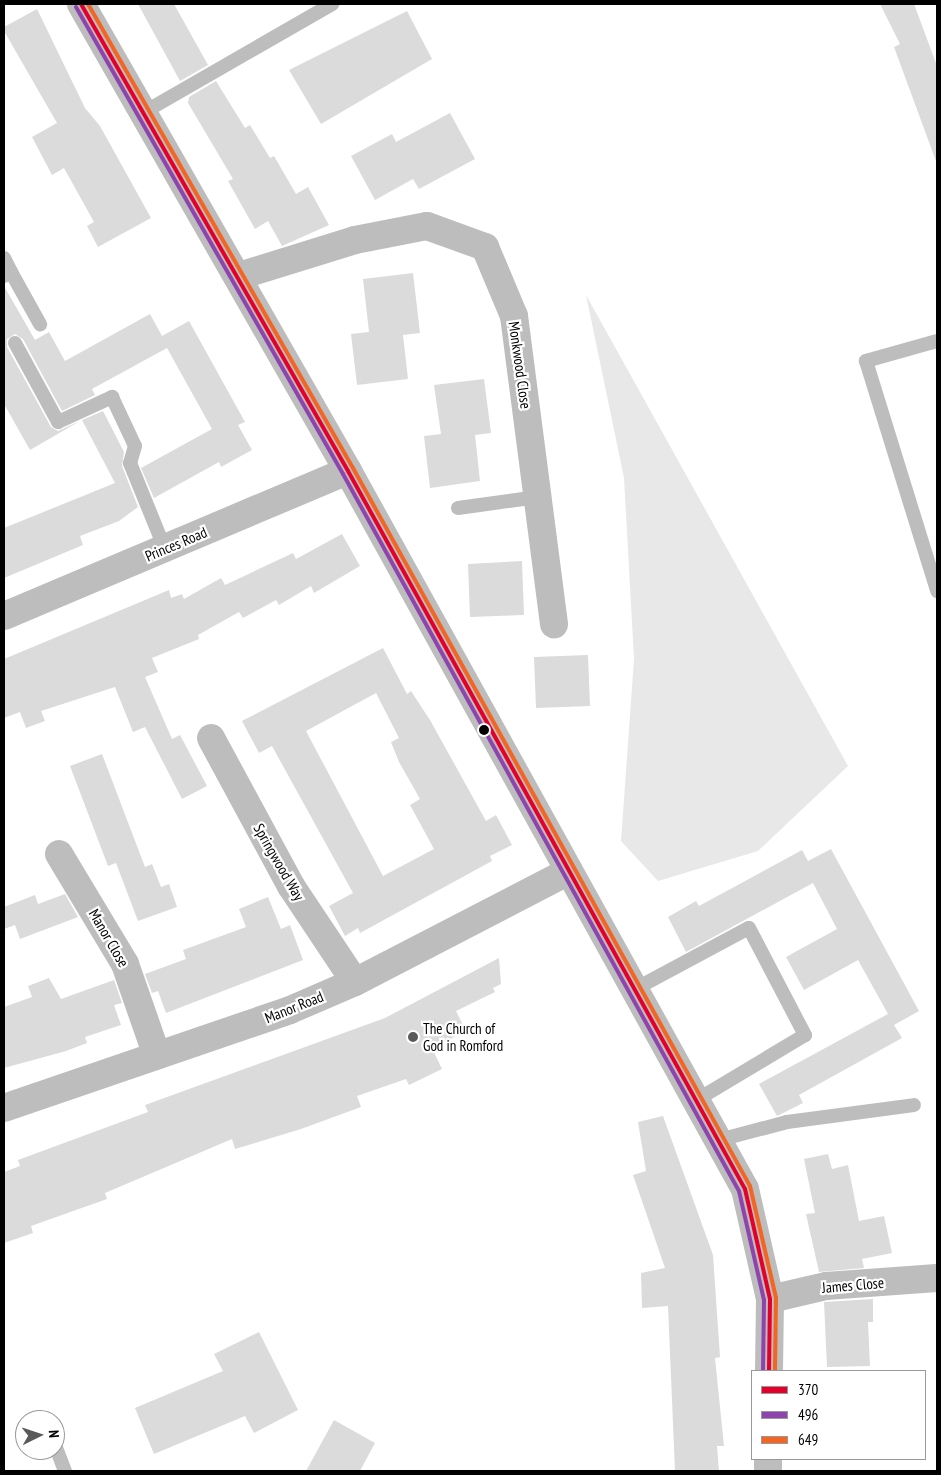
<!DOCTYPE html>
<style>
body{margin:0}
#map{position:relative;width:941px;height:1475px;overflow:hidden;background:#fff;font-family:"PT Sans Narrow",sans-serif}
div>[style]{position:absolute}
.green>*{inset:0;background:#e8e8e8}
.building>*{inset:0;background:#dbdbdb}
.service>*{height:14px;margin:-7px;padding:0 7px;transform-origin:7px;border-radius:7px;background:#bdbdbd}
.minor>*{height:28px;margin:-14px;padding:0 14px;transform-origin:14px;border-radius:14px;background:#bdbdbd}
.tertiary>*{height:28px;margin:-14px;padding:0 14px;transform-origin:14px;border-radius:14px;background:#bdbdbd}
.bus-1>*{height:4px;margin:-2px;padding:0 2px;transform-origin:2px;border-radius:2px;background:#e4002b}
.bus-2>*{height:4px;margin:-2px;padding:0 2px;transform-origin:2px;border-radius:2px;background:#8e44ad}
.bus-3>*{height:4px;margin:-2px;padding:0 2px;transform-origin:2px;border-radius:2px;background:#f26522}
.dots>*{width:14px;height:14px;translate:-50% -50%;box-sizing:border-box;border:2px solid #fff;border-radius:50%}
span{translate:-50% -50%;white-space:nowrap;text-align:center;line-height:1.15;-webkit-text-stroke:4.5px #fff;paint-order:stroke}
.street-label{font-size:15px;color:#000}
.poi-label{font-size:15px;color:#000}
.left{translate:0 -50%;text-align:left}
.frame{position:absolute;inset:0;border:5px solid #000;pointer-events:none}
.legend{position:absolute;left:751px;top:1370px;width:175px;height:90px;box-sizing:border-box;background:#fff;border:1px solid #999;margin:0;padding:6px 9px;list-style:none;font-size:15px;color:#000}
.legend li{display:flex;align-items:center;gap:10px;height:25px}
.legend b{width:25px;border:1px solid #999}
.north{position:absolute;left:15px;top:1410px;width:50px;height:50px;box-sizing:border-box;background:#fff;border:1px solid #999;border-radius:50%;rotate:86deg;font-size:14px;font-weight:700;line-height:20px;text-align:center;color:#000}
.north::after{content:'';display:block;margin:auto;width:18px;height:22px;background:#595959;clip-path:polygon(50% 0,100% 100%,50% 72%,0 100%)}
</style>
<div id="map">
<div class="green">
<i style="clip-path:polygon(586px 295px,848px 766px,758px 851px,658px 881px,621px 841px,634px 659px,624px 478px)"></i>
</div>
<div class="building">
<i style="clip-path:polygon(138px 4px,174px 4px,208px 65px,180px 81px)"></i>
<i style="clip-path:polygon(880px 4px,914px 4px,937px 66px,937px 164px,894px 47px,900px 44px)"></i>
<i style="clip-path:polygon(37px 9px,85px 108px,100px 126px,151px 218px,98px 247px,87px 226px,94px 222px,64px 168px,52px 175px,32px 137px,57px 123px,4px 31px,4px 27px)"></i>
<i style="clip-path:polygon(407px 11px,432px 59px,321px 124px,289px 70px)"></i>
<i style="clip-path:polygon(216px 81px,245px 128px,250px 125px,270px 158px,274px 156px,296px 194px,308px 187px,329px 225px,282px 246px,268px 221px,255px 229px,228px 181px,233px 179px,188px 103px,189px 97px)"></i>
<i style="clip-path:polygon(450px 113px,475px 159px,419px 189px,413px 179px,375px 200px,351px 156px,392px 134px,396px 142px)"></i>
<i style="clip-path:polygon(413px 273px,420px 333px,403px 335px,408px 379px,357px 385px,351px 334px,369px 332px,363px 279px)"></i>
<i style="clip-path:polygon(4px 286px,35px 340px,49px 332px,65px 361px,150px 314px,162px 336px,189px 321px,245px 422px,238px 425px,252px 450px,221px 467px,219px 462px,154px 498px,141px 468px,212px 429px,167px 348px,92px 389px,95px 395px,62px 411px,23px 339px,15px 334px,7px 339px,7px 347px,51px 427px,58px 431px,80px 421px,30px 450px,4px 404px)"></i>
<i style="clip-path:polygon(484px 379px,491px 433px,475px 435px,480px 481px,430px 488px,424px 436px,441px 434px,434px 385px)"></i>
<i style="clip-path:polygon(103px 411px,124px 452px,122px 466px,138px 507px,119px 521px,80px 536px,83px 545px,4px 578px,4px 528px,115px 483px,82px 420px)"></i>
<i style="clip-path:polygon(342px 534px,360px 566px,314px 593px,311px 586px,279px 605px,276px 600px,243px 618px,239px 612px,198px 635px,199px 639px,152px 658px,158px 672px,145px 677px,172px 739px,180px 735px,207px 786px,182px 799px,145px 727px,133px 732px,115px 687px,41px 711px,45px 721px,26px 728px,20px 712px,4px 718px,4px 659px,169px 590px,171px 598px,182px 594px,184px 599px,221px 578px,225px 585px,293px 553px,296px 559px)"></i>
<i style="clip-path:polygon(522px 561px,524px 615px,470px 617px,468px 564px)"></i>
<i style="clip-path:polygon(evenodd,383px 648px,407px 694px,411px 691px,430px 720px,486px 821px,496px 815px,512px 845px,490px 856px,492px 861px,360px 933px,358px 928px,345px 936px,329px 906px,353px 893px,272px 746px,259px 753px,242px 721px,383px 648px,376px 693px,399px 738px,391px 742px,399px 762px,420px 799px,410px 805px,434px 849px,383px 876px,306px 731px,376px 693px)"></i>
<i style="clip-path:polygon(588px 655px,590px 706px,536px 708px,534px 657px)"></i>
<i style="clip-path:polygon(102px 754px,145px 867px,152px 864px,161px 887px,169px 884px,177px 907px,138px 921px,116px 863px,108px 866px,70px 766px)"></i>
<i style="clip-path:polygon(831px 849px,919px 1011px,894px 1025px,902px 1038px,799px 1095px,803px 1103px,777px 1116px,759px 1084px,888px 1014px,858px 960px,804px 990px,786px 957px,837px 929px,813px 883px,686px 952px,668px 917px,696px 901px,699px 906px,802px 850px,808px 861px)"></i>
<i style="clip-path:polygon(65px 894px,78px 917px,20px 939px,15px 925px,4px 929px,4px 907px,35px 895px,38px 904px)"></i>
<i style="clip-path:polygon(268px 897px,281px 929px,290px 925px,303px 960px,166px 1013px,158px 991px,152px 993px,145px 974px,186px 959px,183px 950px,246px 927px,239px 909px)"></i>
<i style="clip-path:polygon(499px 958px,501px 984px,493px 988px,495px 992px,456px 1011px,466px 1031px,432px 1048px,442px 1069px,409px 1085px,406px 1079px,357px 1096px,361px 1107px,301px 1129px,235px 1149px,232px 1139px,105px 1193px,107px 1199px,31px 1226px,33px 1233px,4px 1243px,4px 1172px,20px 1166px,18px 1160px,148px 1112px,145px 1105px,385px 1018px)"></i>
<i style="clip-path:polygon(49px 978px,61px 999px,114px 980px,122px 1003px,114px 1005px,121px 1025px,85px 1037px,87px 1043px,66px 1051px,4px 1068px,4px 1007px,32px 997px,28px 986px)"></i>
<i style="clip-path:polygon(663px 1116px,713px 1255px,720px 1357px,715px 1358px,724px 1446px,717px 1446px,719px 1471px,675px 1471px,668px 1306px,642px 1308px,641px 1273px,665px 1268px,633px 1175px,646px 1171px,638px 1122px)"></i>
<i style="clip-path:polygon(828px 1154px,832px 1169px,848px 1165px,859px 1221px,884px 1216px,892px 1253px,862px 1259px,864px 1268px,819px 1272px,806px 1214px,815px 1213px,804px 1159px)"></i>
<i style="clip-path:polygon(873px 1299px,873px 1322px,868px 1322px,870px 1366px,827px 1367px,824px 1302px)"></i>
<i style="clip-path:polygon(259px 1332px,298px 1410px,254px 1433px,245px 1416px,154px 1454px,135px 1408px,223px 1371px,214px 1354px)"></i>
<i style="clip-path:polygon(334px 1420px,375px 1443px,360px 1471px,306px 1471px)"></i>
</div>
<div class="service">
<i style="left:146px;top:111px;width:215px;rotate:-29.9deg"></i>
<i style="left:4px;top:258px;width:16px;rotate:63deg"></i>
<i style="left:11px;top:272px;width:8px;rotate:150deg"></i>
<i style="left:11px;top:272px;width:60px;rotate:60.9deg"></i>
<i style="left:937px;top:341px;width:74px;rotate:164.3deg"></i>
<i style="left:866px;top:361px;width:241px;rotate:72.8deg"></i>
<i style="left:15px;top:343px;width:90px;rotate:61.4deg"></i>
<i style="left:58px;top:422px;width:60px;rotate:-24.8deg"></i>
<i style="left:112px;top:397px;width:54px;rotate:64.9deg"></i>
<i style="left:135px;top:446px;width:18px;rotate:106deg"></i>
<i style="left:130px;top:463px;width:93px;rotate:67.9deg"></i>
<i style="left:458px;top:508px;width:80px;rotate:-7.9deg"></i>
<i style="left:635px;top:989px;width:129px;rotate:-28.2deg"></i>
<i style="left:749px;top:928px;width:121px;rotate:62.4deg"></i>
<i style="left:805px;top:1035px;width:125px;rotate:149.1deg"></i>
<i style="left:719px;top:1140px;width:70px;rotate:-14.8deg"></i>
<i style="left:787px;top:1122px;width:128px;rotate:-7.6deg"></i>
<i style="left:55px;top:1445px;width:28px;rotate:69deg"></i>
</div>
<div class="minor">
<i style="left:239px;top:276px;width:121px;rotate:-17.2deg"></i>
<i style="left:355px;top:240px;width:73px;rotate:-11deg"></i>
<i style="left:427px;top:226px;width:62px;rotate:19.9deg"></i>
<i style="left:485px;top:247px;width:75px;rotate:67.2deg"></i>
<i style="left:514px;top:316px;width:311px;rotate:82.6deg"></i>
<i style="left:4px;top:616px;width:373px;rotate:-22.9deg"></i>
<i style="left:211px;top:738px;width:168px;rotate:61.6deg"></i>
<i style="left:291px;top:886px;width:115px;rotate:56.3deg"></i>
<i style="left:59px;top:854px;width:128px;rotate:59deg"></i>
<i style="left:125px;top:964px;width:97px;rotate:70.8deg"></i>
<i style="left:4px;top:1108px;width:302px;rotate:-18.9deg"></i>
<i style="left:290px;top:1010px;width:71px;rotate:-23.3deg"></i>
<i style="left:355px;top:982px;width:241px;rotate:-27.4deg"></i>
<i style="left:770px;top:1299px;width:57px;rotate:-13.1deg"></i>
<i style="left:826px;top:1286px;width:111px;rotate:-4.1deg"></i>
</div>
<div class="tertiary">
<i style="left:81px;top:4px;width:538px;rotate:60.24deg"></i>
<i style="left:348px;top:471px;width:820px;rotate:61.06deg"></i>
<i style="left:745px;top:1189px;width:113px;rotate:77.2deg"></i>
<i style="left:770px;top:1299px;width:72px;rotate:90.8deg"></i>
<i style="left:768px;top:1471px;width:12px;rotate:-90deg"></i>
</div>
<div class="bus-1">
<i style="left:81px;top:4px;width:538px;rotate:60.24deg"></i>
<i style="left:348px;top:471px;width:820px;rotate:61.06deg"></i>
<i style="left:745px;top:1189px;width:113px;rotate:77.2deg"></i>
<i style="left:770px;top:1299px;width:72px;rotate:90.8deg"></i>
</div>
<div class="bus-2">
<i style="left:76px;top:7px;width:538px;rotate:60.24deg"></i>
<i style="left:343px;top:474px;width:819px;rotate:61.09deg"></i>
<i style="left:739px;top:1191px;width:112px;rotate:77.1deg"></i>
<i style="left:764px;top:1300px;width:71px;rotate:90.8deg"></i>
</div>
<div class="bus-3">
<i style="left:88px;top:4px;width:534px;rotate:60.27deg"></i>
<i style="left:353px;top:468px;width:820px;rotate:61.06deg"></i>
<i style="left:750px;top:1186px;width:115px;rotate:76.9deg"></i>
<i style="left:776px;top:1298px;width:73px;rotate:90.8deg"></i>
</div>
<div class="dots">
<i style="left:484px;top:730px;background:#000"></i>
<i style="left:413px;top:1037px;background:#595959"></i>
</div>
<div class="street-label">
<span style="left:520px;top:365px;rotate:82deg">Monkwood Close</span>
<span style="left:176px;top:544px;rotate:-23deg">Princes Road</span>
<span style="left:279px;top:862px;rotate:60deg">Springwood Way</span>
<span style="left:109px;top:938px;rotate:60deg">Manor Close</span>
<span style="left:294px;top:1007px;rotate:-22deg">Manor Road</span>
<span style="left:853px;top:1285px;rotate:-5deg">James Close</span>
</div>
<div class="poi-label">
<span class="left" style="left:423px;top:1037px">The Church of<br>God in Romford</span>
</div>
<div class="frame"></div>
<ul class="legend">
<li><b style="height:6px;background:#e4002b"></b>370</li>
<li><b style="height:6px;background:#8e44ad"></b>496</li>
<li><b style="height:6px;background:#f26522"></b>649</li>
</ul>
<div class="north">N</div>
</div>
